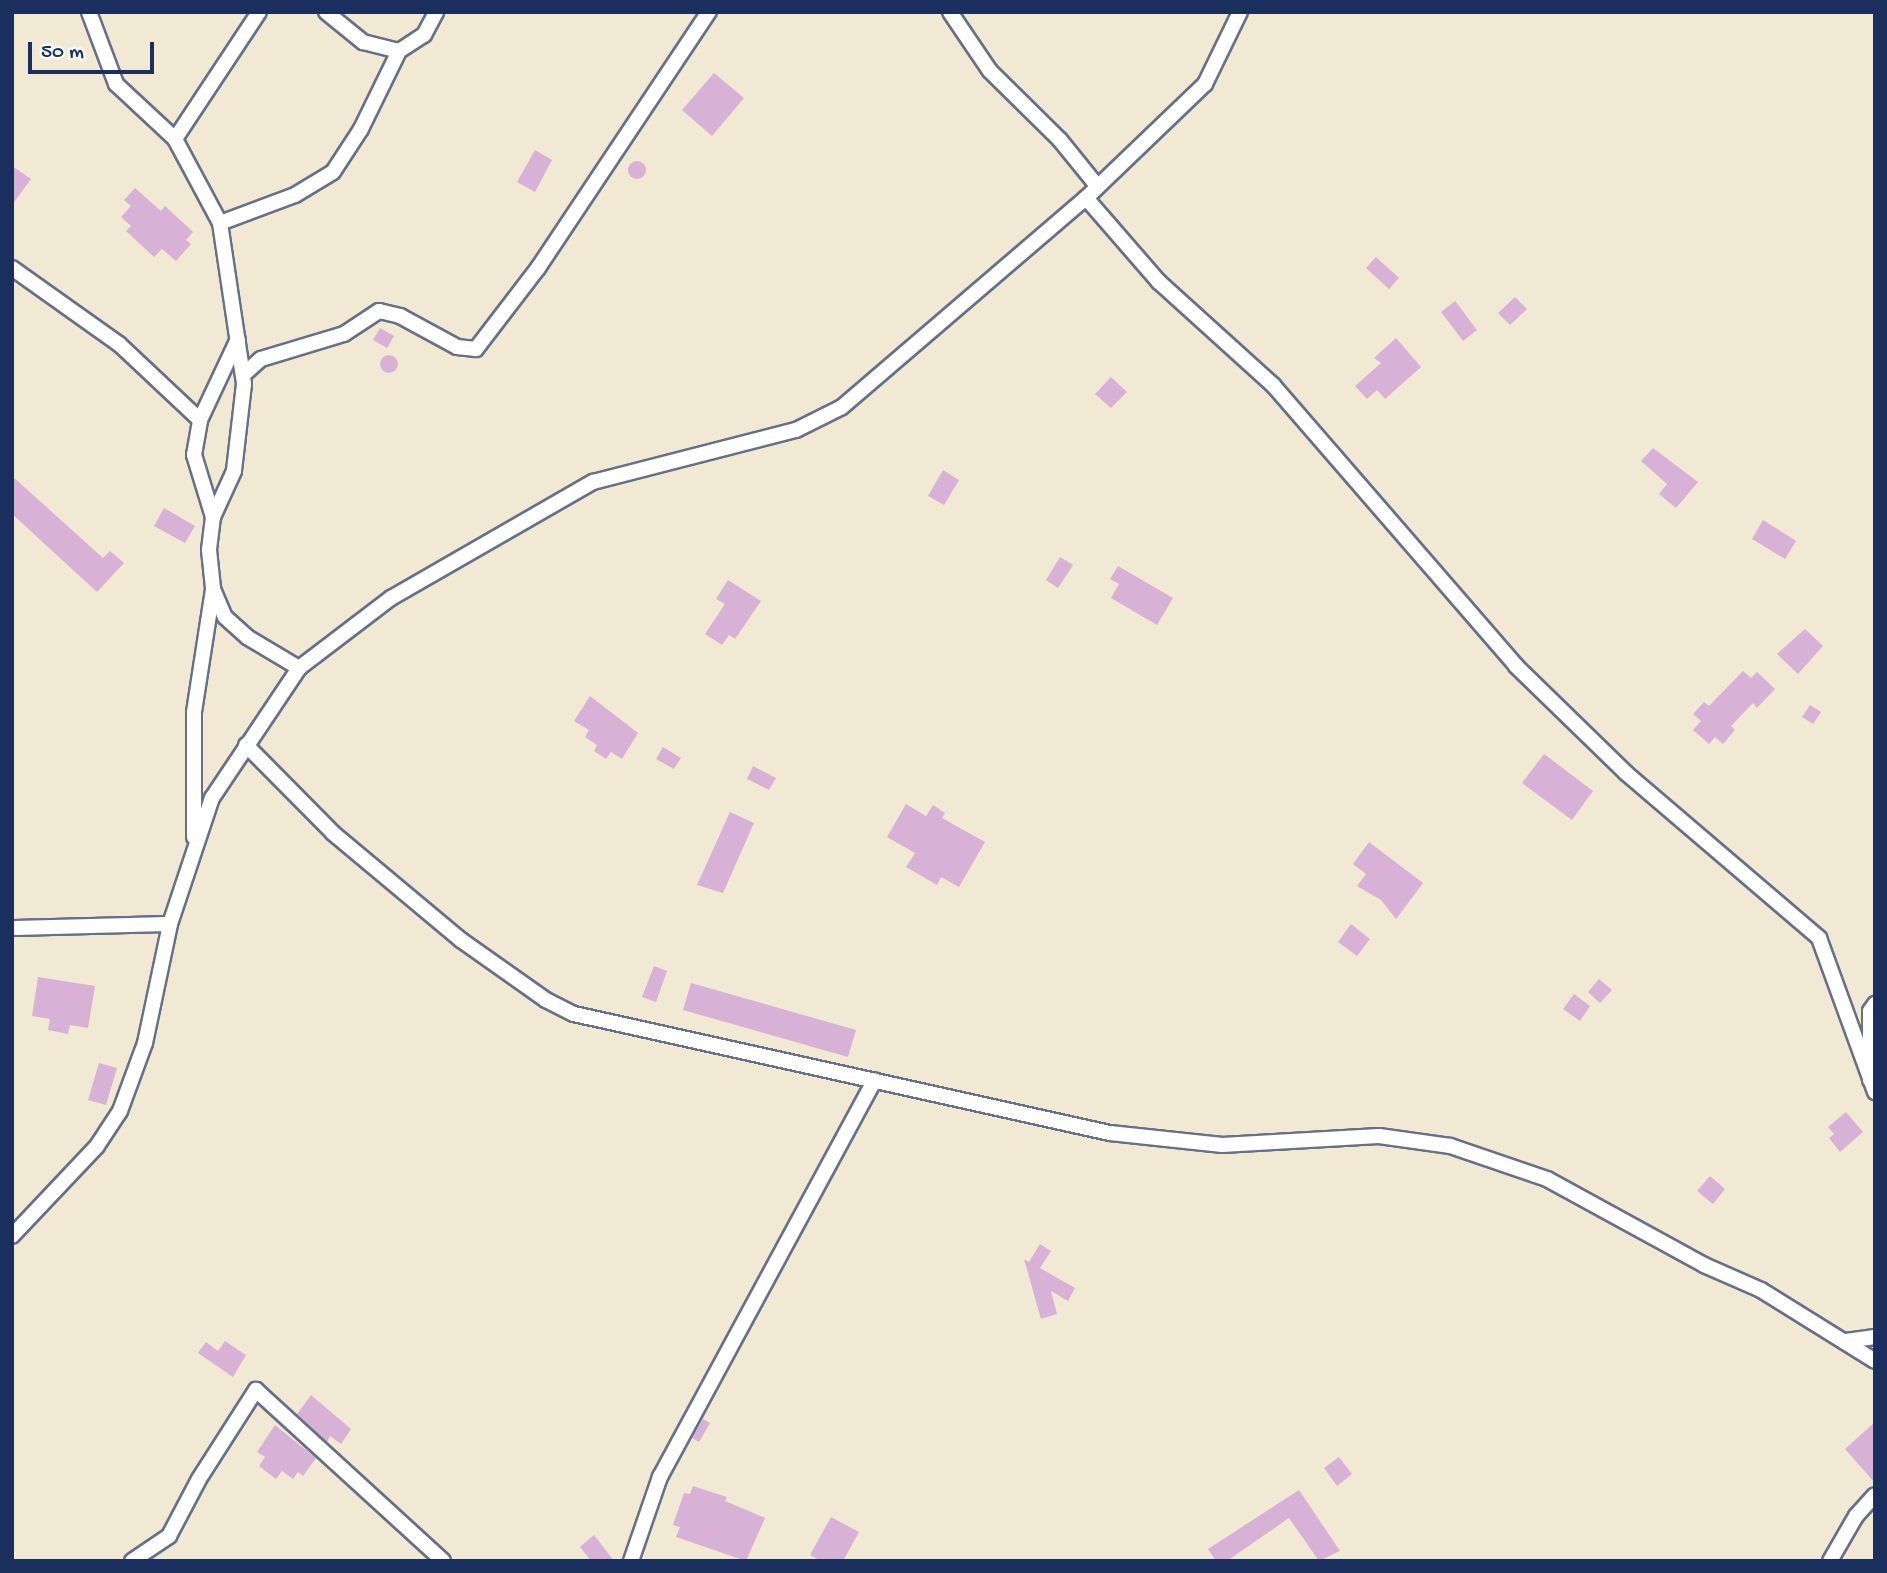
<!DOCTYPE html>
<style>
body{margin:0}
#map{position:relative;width:1887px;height:1573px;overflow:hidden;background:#f2e9d5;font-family:"Gochi Hand",sans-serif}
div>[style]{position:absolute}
.building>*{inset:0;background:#d7b2d6}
.round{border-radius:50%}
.roads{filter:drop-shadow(2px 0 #667088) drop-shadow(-2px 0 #667088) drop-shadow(0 2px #667088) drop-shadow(0 -2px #667088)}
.minor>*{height:14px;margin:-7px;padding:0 7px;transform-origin:7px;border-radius:7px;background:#fff}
span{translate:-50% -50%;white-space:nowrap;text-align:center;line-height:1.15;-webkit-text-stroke:5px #f6f6f2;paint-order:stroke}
.frame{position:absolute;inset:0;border:14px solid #1b2f5e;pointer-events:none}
.scale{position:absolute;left:28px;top:42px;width:126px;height:32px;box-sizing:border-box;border:4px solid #1b2f5e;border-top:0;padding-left:9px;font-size:21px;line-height:24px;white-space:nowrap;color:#1b2f5e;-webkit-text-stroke:5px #f6f6f2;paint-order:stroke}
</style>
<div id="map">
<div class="building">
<i style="clip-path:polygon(714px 73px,744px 98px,712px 136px,682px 110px)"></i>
<i style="clip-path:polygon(535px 150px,552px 160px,535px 192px,517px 182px)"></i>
<i class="round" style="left:628px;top:161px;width:18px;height:18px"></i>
<i style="clip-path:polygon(12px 166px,31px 179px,12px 205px)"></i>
<i style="clip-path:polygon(135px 188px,161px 211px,165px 206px,193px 232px,186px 240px,191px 244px,176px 261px,162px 249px,154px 257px,126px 231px,131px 226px,121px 217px,131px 206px,124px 200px)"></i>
<i style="clip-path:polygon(1376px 257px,1399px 278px,1389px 289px,1366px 268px)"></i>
<i style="clip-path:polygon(1515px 297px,1527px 309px,1510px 325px,1498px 313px)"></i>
<i style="clip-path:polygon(1455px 301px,1477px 330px,1463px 341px,1441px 312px)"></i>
<i style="clip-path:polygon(380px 328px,394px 336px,387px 348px,373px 340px)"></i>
<i style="clip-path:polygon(1396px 338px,1421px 367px,1385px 399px,1377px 390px,1367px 399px,1355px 386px,1381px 363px,1374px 358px)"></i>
<i class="round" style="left:380px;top:355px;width:18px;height:18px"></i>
<i style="clip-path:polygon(1111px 377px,1127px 392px,1111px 408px,1095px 394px)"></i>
<i style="clip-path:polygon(1653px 448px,1698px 482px,1676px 508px,1659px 494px,1667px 484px,1641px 461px)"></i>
<i style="clip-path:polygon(943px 470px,959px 480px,944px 505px,928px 496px)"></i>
<i style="clip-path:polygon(12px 476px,103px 558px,110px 551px,124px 563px,97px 592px,12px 514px)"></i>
<i style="clip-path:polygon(164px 508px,195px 526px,185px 543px,154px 526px)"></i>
<i style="clip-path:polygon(1763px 520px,1796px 541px,1785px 559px,1752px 539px)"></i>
<i style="clip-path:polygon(1060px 557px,1073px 565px,1058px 588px,1046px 580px)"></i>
<i style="clip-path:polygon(1118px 566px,1173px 598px,1157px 625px,1111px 598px,1119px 584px,1110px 579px)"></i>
<i style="clip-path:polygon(728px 580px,761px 601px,735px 639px,729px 635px,722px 645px,705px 634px,725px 604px,716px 599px)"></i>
<i style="clip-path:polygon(1805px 629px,1823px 646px,1798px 674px,1777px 654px)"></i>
<i style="clip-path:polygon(1743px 671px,1751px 678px,1757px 672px,1775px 689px,1757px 708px,1753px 703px,1731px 726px,1735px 730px,1723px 744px,1715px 737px,1709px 744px,1693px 730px,1701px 721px,1693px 714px,1704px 702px,1709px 706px)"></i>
<i style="clip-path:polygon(590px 696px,638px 733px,622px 759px,611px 752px,606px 759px,594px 751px,597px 745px,585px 737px,589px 730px,574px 721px)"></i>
<i style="clip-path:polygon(1810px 705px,1821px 712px,1813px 724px,1802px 717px)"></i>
<i style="clip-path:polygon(663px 747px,681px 758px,674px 769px,656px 759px)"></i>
<i style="clip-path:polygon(1544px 754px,1593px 791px,1572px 820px,1522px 783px)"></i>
<i style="clip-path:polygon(753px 766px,776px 778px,769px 790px,747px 779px)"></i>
<i style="clip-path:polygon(906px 804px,926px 816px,933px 805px,945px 813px,942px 818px,985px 842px,959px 887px,941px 877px,937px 885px,906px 867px,915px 853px,887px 837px)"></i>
<i style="clip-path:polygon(730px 812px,754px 823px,723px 893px,697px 885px)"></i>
<i style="clip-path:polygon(1369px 842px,1423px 883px,1396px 919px,1381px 900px,1357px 886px,1366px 874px,1353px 864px)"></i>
<i style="clip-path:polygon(1351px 924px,1370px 939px,1357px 956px,1338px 942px)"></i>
<i style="clip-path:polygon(654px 966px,667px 971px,656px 1002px,642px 997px)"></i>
<i style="clip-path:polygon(38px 977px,95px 986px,88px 1028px,70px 1025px,68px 1034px,48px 1030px,50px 1019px,32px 1016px)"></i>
<i style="clip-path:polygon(1599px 979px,1612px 990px,1600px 1003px,1588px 992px)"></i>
<i style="clip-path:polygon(691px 983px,856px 1030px,848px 1057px,683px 1010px)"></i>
<i style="clip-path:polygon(1574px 994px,1590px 1006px,1580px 1021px,1563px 1009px)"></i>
<i style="clip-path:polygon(99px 1063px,117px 1068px,106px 1105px,88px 1100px)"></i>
<i style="clip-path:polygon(1846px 1112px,1863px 1132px,1840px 1152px,1829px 1138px,1834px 1134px,1828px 1127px)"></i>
<i style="clip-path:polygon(1710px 1176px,1725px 1189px,1713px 1204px,1697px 1191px)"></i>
<i style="clip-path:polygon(1040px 1244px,1051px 1251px,1040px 1268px,1075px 1288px,1068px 1301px,1051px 1291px,1057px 1314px,1041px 1319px,1024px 1259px,1029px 1262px)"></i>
<i style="clip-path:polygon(225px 1341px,246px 1355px,233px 1377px,198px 1353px,206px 1342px,218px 1351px)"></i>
<i style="clip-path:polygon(311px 1395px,351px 1429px,341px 1444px,330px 1436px,327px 1442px,297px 1414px)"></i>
<i style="clip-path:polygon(703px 1419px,710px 1423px,699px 1442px,692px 1438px)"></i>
<i style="clip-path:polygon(1875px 1422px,1875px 1483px,1845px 1449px)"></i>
<i style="clip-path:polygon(275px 1425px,316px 1458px,303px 1476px,298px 1472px,293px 1479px,282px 1471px,276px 1479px,259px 1466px,265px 1457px,257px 1452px)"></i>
<i style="clip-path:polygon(1339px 1457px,1352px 1474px,1337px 1486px,1324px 1468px)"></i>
<i style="clip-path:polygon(693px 1486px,727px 1497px,725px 1501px,765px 1518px,746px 1561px,676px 1537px,680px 1527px,673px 1525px,677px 1513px,684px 1493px,690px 1494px)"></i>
<i style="clip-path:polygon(1299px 1490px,1340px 1551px,1319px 1561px,1289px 1518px,1227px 1561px,1216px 1561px,1208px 1549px)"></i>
<i style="clip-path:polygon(831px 1517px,859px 1532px,843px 1561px,821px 1561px,810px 1555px)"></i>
<i style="clip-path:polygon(594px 1535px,614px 1561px,591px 1561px,580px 1547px)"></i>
</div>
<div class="roads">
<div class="minor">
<i style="left:89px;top:12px;width:77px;rotate:69.4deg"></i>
<i style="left:116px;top:84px;width:81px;rotate:43deg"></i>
<i style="left:175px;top:139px;width:95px;rotate:61.8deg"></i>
<i style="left:220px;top:223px;width:163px;rotate:81.5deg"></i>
<i style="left:244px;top:384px;width:88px;rotate:96.6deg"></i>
<i style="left:234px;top:471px;width:51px;rotate:114.5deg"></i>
<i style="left:213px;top:517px;width:33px;rotate:97deg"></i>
<i style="left:209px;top:550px;width:39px;rotate:84deg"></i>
<i style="left:213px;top:589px;width:30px;rotate:67deg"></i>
<i style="left:225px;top:617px;width:30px;rotate:42deg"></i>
<i style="left:247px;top:637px;width:61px;rotate:30.8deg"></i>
<i style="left:326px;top:12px;width:48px;rotate:39deg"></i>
<i style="left:363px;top:42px;width:37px;rotate:14deg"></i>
<i style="left:399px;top:51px;width:30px;rotate:-33deg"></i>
<i style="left:424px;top:35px;width:26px;rotate:-62deg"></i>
<i style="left:950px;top:12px;width:71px;rotate:55.9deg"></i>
<i style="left:990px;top:71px;width:98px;rotate:44.6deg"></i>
<i style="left:1060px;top:140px;width:60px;rotate:51deg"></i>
<i style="left:175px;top:139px;width:152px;rotate:-56.5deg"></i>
<i style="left:1086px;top:198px;width:111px;rotate:49deg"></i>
<i style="left:1159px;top:282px;width:154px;rotate:42.1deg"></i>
<i style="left:1273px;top:385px;width:371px;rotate:49.1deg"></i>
<i style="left:1516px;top:666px;width:153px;rotate:44.2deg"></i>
<i style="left:1626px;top:773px;width:254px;rotate:40.5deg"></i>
<i style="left:1819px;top:938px;width:164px;rotate:70deg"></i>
<i style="left:220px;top:223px;width:80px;rotate:-20.5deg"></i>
<i style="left:295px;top:195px;width:44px;rotate:-31.2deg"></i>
<i style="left:333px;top:172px;width:51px;rotate:-56.9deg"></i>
<i style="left:361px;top:129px;width:87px;rotate:-64deg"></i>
<i style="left:12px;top:268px;width:131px;rotate:35.4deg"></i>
<i style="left:119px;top:344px;width:111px;rotate:43.2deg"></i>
<i style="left:243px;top:375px;width:24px;rotate:-42deg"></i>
<i style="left:261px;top:359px;width:87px;rotate:-16.8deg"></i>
<i style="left:344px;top:334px;width:42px;rotate:-33.3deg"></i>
<i style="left:379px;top:311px;width:22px;rotate:13deg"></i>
<i style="left:400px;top:316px;width:65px;rotate:28.5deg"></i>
<i style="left:457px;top:347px;width:19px;rotate:6deg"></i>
<i style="left:476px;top:349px;width:102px;rotate:-52.6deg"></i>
<i style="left:538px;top:268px;width:308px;rotate:-56.3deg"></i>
<i style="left:213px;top:517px;width:65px;rotate:-107deg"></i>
<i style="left:194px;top:455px;width:36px;rotate:-80deg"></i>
<i style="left:200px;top:420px;width:89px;rotate:-64.9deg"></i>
<i style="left:246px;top:745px;width:124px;rotate:45.3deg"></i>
<i style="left:333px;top:833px;width:167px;rotate:39.9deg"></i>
<i style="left:461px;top:940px;width:104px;rotate:35.2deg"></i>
<i style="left:546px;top:1000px;width:31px;rotate:27deg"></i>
<i style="left:574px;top:1014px;width:549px;rotate:12.52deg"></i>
<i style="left:1110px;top:1133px;width:113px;rotate:6.1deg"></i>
<i style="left:1222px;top:1145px;width:157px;rotate:-3.3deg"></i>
<i style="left:1379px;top:1136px;width:72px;rotate:8deg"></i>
<i style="left:1450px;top:1146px;width:102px;rotate:18.8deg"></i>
<i style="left:1547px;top:1179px;width:179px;rotate:28.7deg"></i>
<i style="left:1704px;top:1265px;width:62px;rotate:23.7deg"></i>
<i style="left:1761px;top:1290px;width:134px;rotate:31.9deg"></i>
<i style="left:194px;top:837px;width:125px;rotate:-90deg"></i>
<i style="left:194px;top:712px;width:124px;rotate:-81.2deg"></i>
<i style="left:12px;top:928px;width:158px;rotate:-1.5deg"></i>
<i style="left:1870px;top:1080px;width:69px;rotate:-90deg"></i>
<i style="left:1870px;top:1011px;width:9px;rotate:-54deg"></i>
<i style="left:12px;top:1236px;width:124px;rotate:-46.6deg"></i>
<i style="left:97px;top:1146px;width:42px;rotate:-56.7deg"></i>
<i style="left:120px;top:1111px;width:72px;rotate:-69.8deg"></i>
<i style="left:145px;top:1043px;width:122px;rotate:-78.1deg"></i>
<i style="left:170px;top:924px;width:133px;rotate:-71.6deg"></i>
<i style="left:212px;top:798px;width:156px;rotate:-56.2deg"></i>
<i style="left:299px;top:668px;width:116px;rotate:-37.3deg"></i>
<i style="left:391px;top:598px;width:233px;rotate:-29.9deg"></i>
<i style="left:593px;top:482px;width:210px;rotate:-14.4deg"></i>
<i style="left:796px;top:430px;width:51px;rotate:-26.6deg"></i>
<i style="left:842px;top:407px;width:321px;rotate:-40.6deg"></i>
<i style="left:1086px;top:198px;width:165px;rotate:-43.8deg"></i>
<i style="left:1205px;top:84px;width:80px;rotate:-64.1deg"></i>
<i style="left:1846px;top:1341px;width:29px;rotate:-8deg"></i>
<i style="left:132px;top:1561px;width:45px;rotate:-34deg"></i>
<i style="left:169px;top:1536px;width:64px;rotate:-62.2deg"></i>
<i style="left:199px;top:1479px;width:106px;rotate:-57.4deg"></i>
<i style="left:256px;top:1390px;width:253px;rotate:42.4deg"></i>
<i style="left:631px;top:1561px;width:89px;rotate:-71deg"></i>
<i style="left:660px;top:1477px;width:451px;rotate:-61.6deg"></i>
<i style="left:1830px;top:1561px;width:52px;rotate:-60deg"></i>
<i style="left:1856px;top:1516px;width:28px;rotate:-48deg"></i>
</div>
</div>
<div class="frame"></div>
<div class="scale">50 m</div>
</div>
